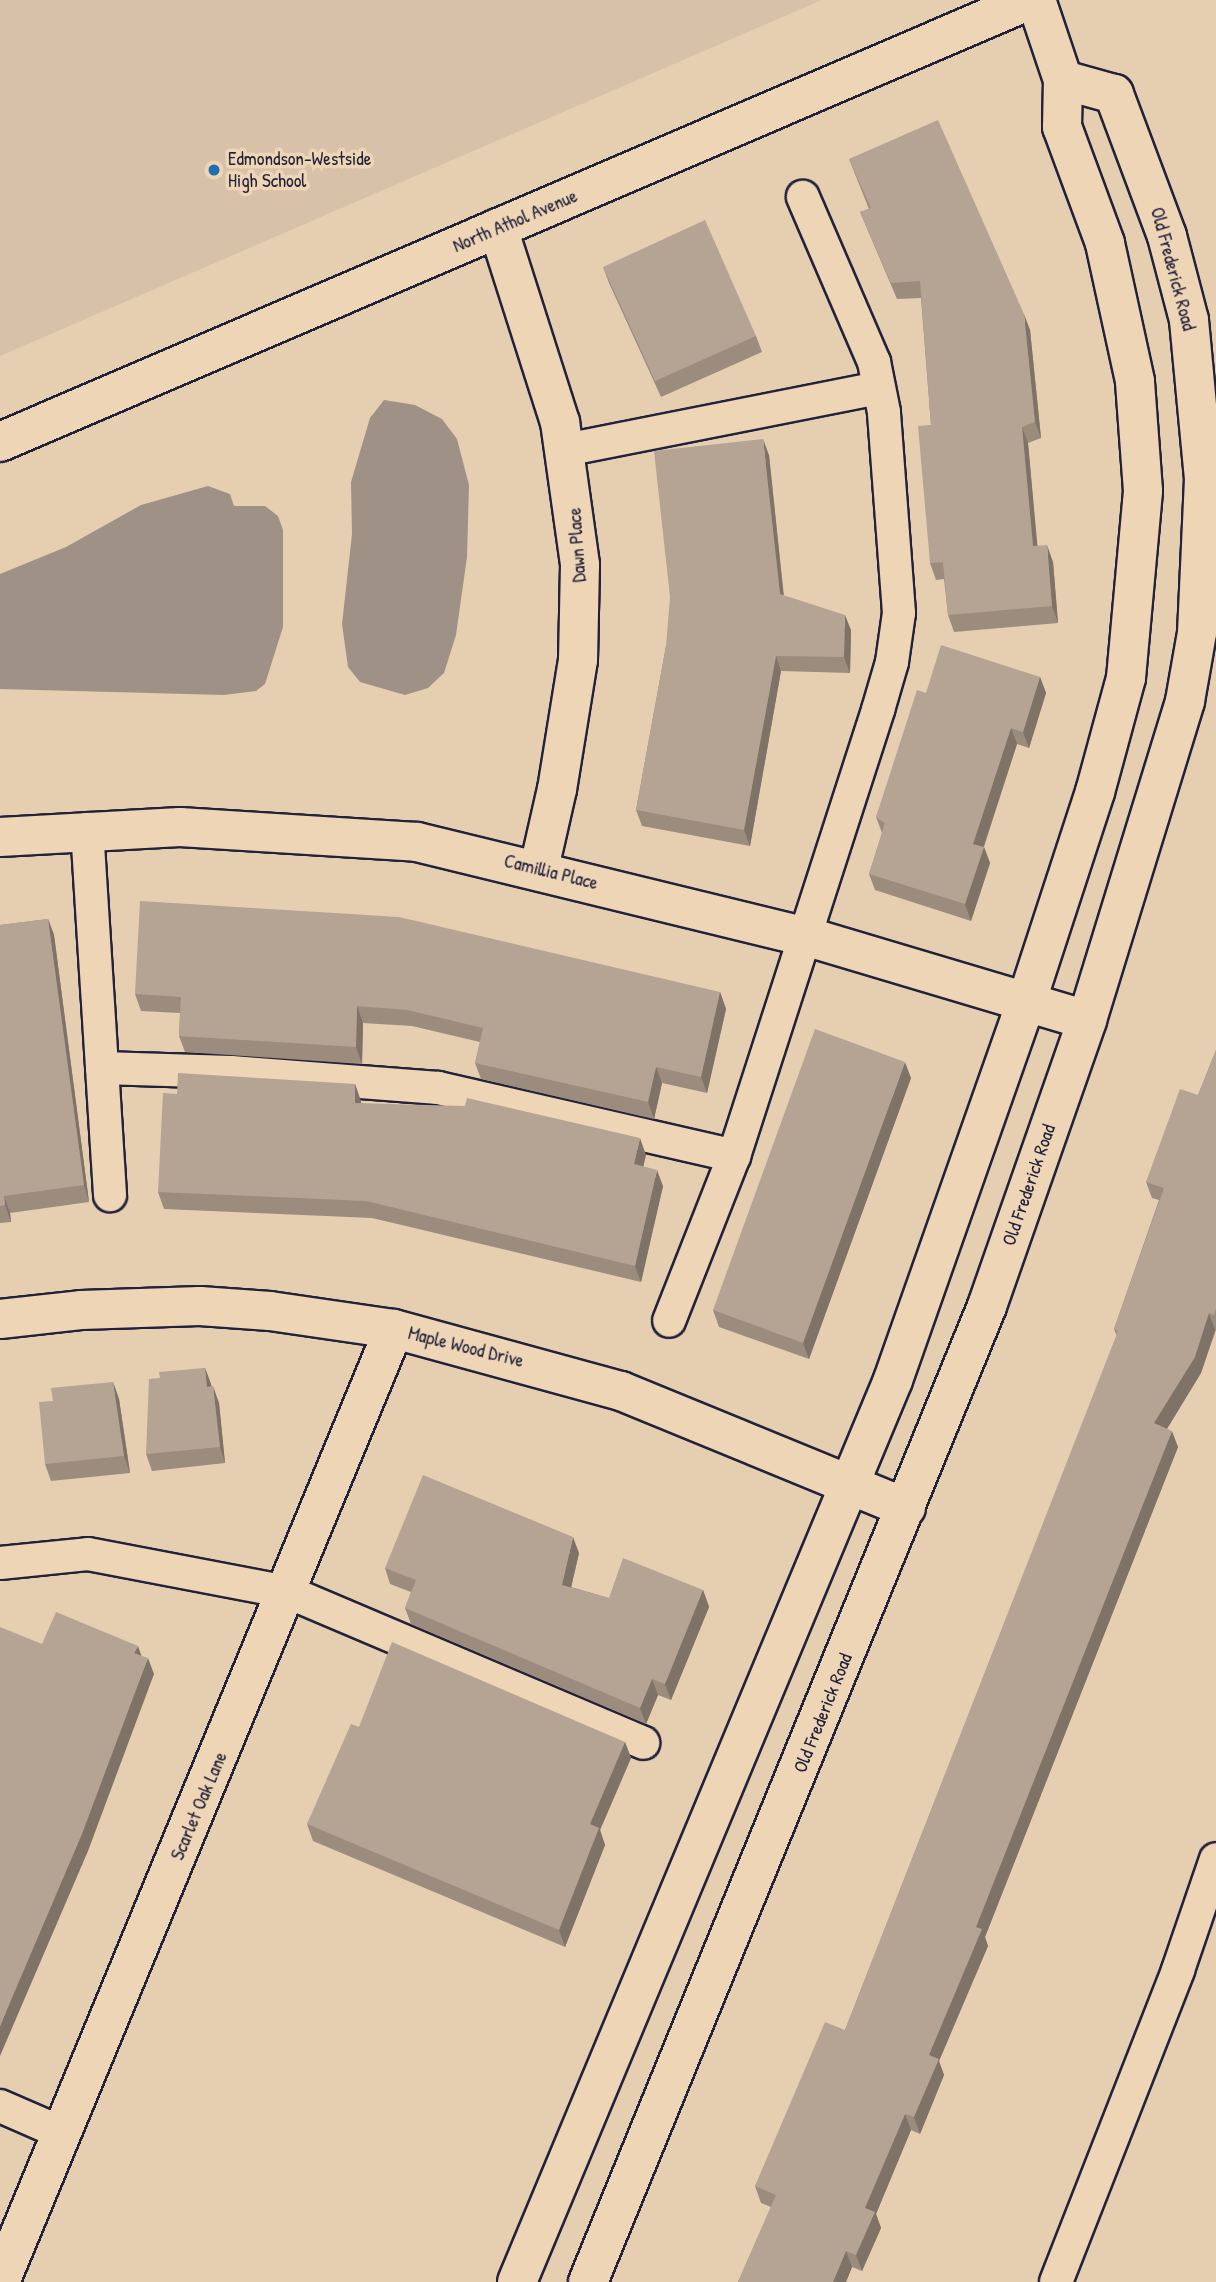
<!DOCTYPE html>
<style>
body{margin:0}
#map{position:relative;width:1216px;height:2282px;overflow:hidden;background:#e6ceb1;font-family:"Patrick Hand",sans-serif}
div>[style]{position:absolute}
.built>*{inset:0;background:#d7c1a8}
.water>*{inset:0;background:#a09187}
.roads{filter:drop-shadow(2px 0 #22223b) drop-shadow(-2px 0 #22223b) drop-shadow(0 2px #22223b) drop-shadow(0 -2px #22223b)}
.service>*{height:32px;margin:-16px;padding:0 16px;transform-origin:16px;border-radius:16px;background:#eed5b6}
.minor>*{height:38px;margin:-19px;padding:0 19px;transform-origin:19px;border-radius:19px;background:#eed5b6}
.tertiary>*{height:38px;margin:-19px;padding:0 19px;transform-origin:19px;border-radius:19px;background:#eed5b6}
.wall>*{inset:0;background:#9c8c7e}
.shaded-wall>*{inset:0;background:#7f7267}
.building>*{inset:0;background:#b5a393}
.dots>*{width:19px;height:19px;translate:-50% -50%;box-sizing:border-box;border:4px solid #eed5b6;border-radius:50%}
span{translate:-50% -50%;white-space:nowrap;text-align:center;line-height:1.15;-webkit-text-stroke:7px #eed5b6;paint-order:stroke}
.poi-label{font-size:19px;color:#22223b}
.left{translate:0 -50%;text-align:left}
.street-label{font-size:19px;color:#22223b}
</style>
<div id="map">
<div class="built">
<i style="clip-path:polygon(0 0,822px 0,0 356px)"></i>
</div>
<div class="water">
<i style="clip-path:polygon(384px 400px,415px 405px,442px 419px,457px 439px,469px 485px,467px 557px,456px 635px,444px 673px,428px 688px,405px 695px,360px 682px,348px 667px,342px 624px,352px 534px,351px 482px,370px 418px)"></i>
<i style="clip-path:polygon(208px 486px,230px 494px,234px 506px,265px 506px,278px 516px,283px 530px,283px 627px,265px 684px,256px 691px,224px 695px,0 689px,0 574px,66px 547px,141px 505px)"></i>
</div>
<div class="roads">
<div class="service">
<i style="left:565px;top:450px;width:319px;rotate:-11.2deg"></i>
<i style="left:87px;top:829px;width:367px;rotate:86.4deg"></i>
<i style="left:102px;top:1068px;width:129px;rotate:1.8deg"></i>
<i style="left:231px;top:1072px;width:208px;rotate:4.4deg"></i>
<i style="left:438px;top:1088px;width:304px;rotate:12.9deg"></i>
<i style="left:734px;top:1156px;width:177px;rotate:111.5deg"></i>
<i style="left:734px;top:1156px;width:469px;rotate:-72.1deg"></i>
<i style="left:878px;top:710px;width:50px;rotate:-73.7deg"></i>
<i style="left:892px;top:662px;width:49px;rotate:-81.9deg"></i>
<i style="left:899px;top:613px;width:202px;rotate:-94.3deg"></i>
<i style="left:884px;top:412px;width:51px;rotate:-101.3deg"></i>
<i style="left:874px;top:362px;width:180px;rotate:-113.3deg"></i>
<i style="left:0;top:1563px;width:88px;rotate:-5.8deg"></i>
<i style="left:88px;top:1554px;width:204px;rotate:10.8deg"></i>
<i style="left:288px;top:1592px;width:386px;rotate:23deg"></i>
<i style="left:0;top:2106px;width:68px;rotate:23.5deg"></i>
<i style="left:1056px;top:2282px;width:335px;rotate:-68.6deg"></i>
<i style="left:1178px;top:1970px;width:117px;rotate:-71.1deg"></i>
</div>
<div class="minor">
<i style="left:498px;top:228px;width:204px;rotate:72.3deg"></i>
<i style="left:560px;top:422px;width:144px;rotate:82deg"></i>
<i style="left:580px;top:565px;width:95px;rotate:91.2deg"></i>
<i style="left:578px;top:660px;width:131px;rotate:99.2deg"></i>
<i style="left:557px;top:789px;width:81px;rotate:102.8deg"></i>
<i style="left:0;top:837px;width:180px;rotate:-3.2deg"></i>
<i style="left:180px;top:827px;width:237px;rotate:3.6deg"></i>
<i style="left:417px;top:842px;width:402px;rotate:13.7deg"></i>
<i style="left:808px;top:937px;width:291px;rotate:16.6deg"></i>
<i style="left:0;top:1319px;width:81px;rotate:-6.3deg"></i>
<i style="left:81px;top:1310px;width:119px;rotate:-1.9deg"></i>
<i style="left:200px;top:1306px;width:70px;rotate:4.1deg"></i>
<i style="left:270px;top:1311px;width:125px;rotate:8.3deg"></i>
<i style="left:394px;top:1329px;width:235px;rotate:15.3deg"></i>
<i style="left:621px;top:1391px;width:308px;rotate:22.3deg"></i>
<i style="left:0;top:2282px;width:1031px;rotate:-67.54deg"></i>
<i style="left:517px;top:2282px;width:977px;rotate:-67.37deg"></i>
<i style="left:893px;top:1380px;width:403px;rotate:-70.6deg"></i>
<i style="left:1027px;top:1000px;width:219px;rotate:-71.9deg"></i>
<i style="left:1095px;top:792px;width:118px;rotate:-74.8deg"></i>
<i style="left:1126px;top:678px;width:188px;rotate:-84.8deg"></i>
<i style="left:1143px;top:491px;width:110px;rotate:-94.2deg"></i>
<i style="left:1135px;top:381px;width:141px;rotate:-102.3deg"></i>
<i style="left:1105px;top:243px;width:124px;rotate:-110.3deg"></i>
<i style="left:1062px;top:127px;width:47px;rotate:-88.8deg"></i>
<i style="left:1063px;top:80px;width:84px;rotate:-108.6deg"></i>
<i style="left:588px;top:2282px;width:1054px;rotate:-67.76deg"></i>
<i style="left:987px;top:1306px;width:303px;rotate:-70.7deg"></i>
<i style="left:1087px;top:1020px;width:334px;rotate:-72.9deg"></i>
<i style="left:1185px;top:701px;width:69px;rotate:-80deg"></i>
<i style="left:1197px;top:633px;width:154px;rotate:-87.4deg"></i>
<i style="left:1204px;top:479px;width:160px;rotate:-95.4deg"></i>
<i style="left:1189px;top:320px;width:87px;rotate:-104.7deg"></i>
<i style="left:1167px;top:236px;width:152px;rotate:-110.5deg"></i>
<i style="left:1114px;top:94px;width:53px;rotate:-164.6deg"></i>
</div>
<div class="tertiary">
<i style="left:0;top:442px;width:1121px;rotate:-23.23deg"></i>
</div>
</div>
<div class="wall">
<i style="clip-path:polygon(849px 159px,1030px 330px,1041px 438px,1028px 443px,1037px 546px,1053px 562px,1058px 623px,954px 632px,948px 615px,944px 579px,936px 580px,930px 563px,931px 425px,921px 298px,897px 299px,860px 212px,869px 209px)"></i>
<i style="clip-path:polygon(603px 267px,756px 336px,762px 352px,661px 397px,609px 283px)"></i>
<i style="clip-path:polygon(769px 455px,784px 596px,851px 630px,850px 673px,781px 671px,750px 846px,642px 826px,636px 810px,666px 646px)"></i>
<i style="clip-path:polygon(1040px 677px,1046px 693px,1029px 748px,1017px 744px,984px 847px,990px 863px,971px 921px,875px 890px,869px 874px,882px 833px,876px 817px,926px 693px)"></i>
<i style="clip-path:polygon(48px 919px,54px 935px,89px 1202px,10px 1213px,11px 1222px,0 1223px,0 925px)"></i>
<i style="clip-path:polygon(720px 992px,726px 1009px,707px 1093px,662px 1083px,654px 1119px,481px 1079px,475px 1063px,480px 1042px,412px 1026px,363px 1023px,362px 1064px,185px 1052px,179px 1036px,180px 1013px,141px 1011px,135px 994px)"></i>
<i style="clip-path:polygon(1216px 1050px,1216px 1330px,1201px 1373px,1167px 1429px,1178px 1447px,985px 1937px,988px 1946px,939px 2061px,944px 2075px,920px 2134px,911px 2130px,876px 2214px,881px 2228px,862px 2271px,852px 2267px,846px 2282px,738px 2282px,771px 2207px,761px 2203px,755px 2186px,845px 2030px,1117px 1336px,1114px 1329px,1159px 1200px,1152px 1198px,1146px 1182px,1198px 1095px)"></i>
<i style="clip-path:polygon(911px 1078px,809px 1359px,719px 1327px,713px 1310px)"></i>
<i style="clip-path:polygon(355px 1084px,361px 1103px,646px 1155px,643px 1166px,663px 1186px,641px 1282px,372px 1218px,164px 1209px,158px 1192px,177px 1094px)"></i>
<i style="clip-path:polygon(205px 1368px,212px 1387px,219px 1403px,225px 1463px,152px 1471px,146px 1454px,160px 1378px)"></i>
<i style="clip-path:polygon(113px 1382px,119px 1399px,130px 1473px,51px 1481px,45px 1464px,53px 1401px)"></i>
<i style="clip-path:polygon(579px 1553px,571px 1587px,609px 1598px,703px 1590px,709px 1607px,671px 1700px,658px 1695px,646px 1724px,411px 1624px,405px 1608px,411px 1592px,390px 1584px,385px 1568px)"></i>
<i style="clip-path:polygon(359px 1727px,625px 1742px,631px 1758px,600px 1830px,605px 1845px,565px 1947px,313px 1841px,307px 1824px)"></i>
</div>
<div class="shaded-wall">
<i style="clip-path:polygon(1024px 314px,1030px 330px,1041px 438px,1035px 422px)"></i>
<i style="clip-path:polygon(1022px 427px,1028px 443px,1039px 563px,1033px 546px)"></i>
<i style="clip-path:polygon(763px 439px,769px 455px,785px 610px,780px 594px)"></i>
<i style="clip-path:polygon(1047px 545px,1053px 562px,1058px 623px,1052px 606px)"></i>
<i style="clip-path:polygon(845px 615px,851px 630px,850px 673px,844px 657px)"></i>
<i style="clip-path:polygon(776px 656px,781px 671px,750px 846px,744px 830px)"></i>
<i style="clip-path:polygon(1040px 677px,1046px 693px,1029px 748px,1023px 732px)"></i>
<i style="clip-path:polygon(1011px 728px,1017px 744px,979px 860px,973px 844px)"></i>
<i style="clip-path:polygon(984px 847px,990px 863px,971px 921px,965px 904px)"></i>
<i style="clip-path:polygon(48px 919px,54px 935px,89px 1202px,84px 1185px)"></i>
<i style="clip-path:polygon(720px 992px,726px 1009px,707px 1093px,701px 1077px)"></i>
<i style="clip-path:polygon(357px 1006px,363px 1023px,362px 1064px,356px 1047px)"></i>
<i style="clip-path:polygon(905px 1062px,911px 1078px,809px 1359px,803px 1343px)"></i>
<i style="clip-path:polygon(656px 1067px,662px 1083px,654px 1119px,648px 1102px)"></i>
<i style="clip-path:polygon(355px 1084px,361px 1101px,361px 1119px,355px 1103px)"></i>
<i style="clip-path:polygon(640px 1138px,646px 1155px,640px 1180px,634px 1164px)"></i>
<i style="clip-path:polygon(657px 1170px,663px 1186px,641px 1282px,635px 1266px)"></i>
<i style="clip-path:polygon(4px 1196px,10px 1213px,11px 1222px,5px 1205px)"></i>
<i style="clip-path:polygon(1209px 1313px,1215px 1330px,1201px 1373px,1160px 1440px,1154px 1423px)"></i>
<i style="clip-path:polygon(205px 1368px,211px 1384px,213px 1404px,207px 1387px)"></i>
<i style="clip-path:polygon(113px 1382px,119px 1399px,130px 1473px,124px 1456px)"></i>
<i style="clip-path:polygon(213px 1386px,219px 1403px,225px 1463px,220px 1447px)"></i>
<i style="clip-path:polygon(1172px 1431px,1178px 1447px,985px 1937px,988px 1946px,939px 2061px,944px 2075px,920px 2134px,914px 2117px,929px 2055px,976px 1927px)"></i>
<i style="clip-path:polygon(573px 1537px,579px 1553px,568px 1601px,562px 1585px)"></i>
<i style="clip-path:polygon(703px 1590px,709px 1607px,671px 1700px,665px 1684px)"></i>
<i style="clip-path:polygon(138px 1646px,144px 1663px,134px 1653px)"></i>
<i style="clip-path:polygon(148px 1658px,154px 1674px,88px 1851px,0 2056px,0 2026px)"></i>
<i style="clip-path:polygon(652px 1679px,658px 1695px,646px 1724px,640px 1708px)"></i>
<i style="clip-path:polygon(625px 1742px,631px 1758px,600px 1830px,605px 1845px,565px 1947px,559px 1930px,590px 1824px)"></i>
<i style="clip-path:polygon(905px 2114px,911px 2130px,876px 2214px,881px 2228px,862px 2271px,856px 2255px,865px 2208px)"></i>
<i style="clip-path:polygon(846px 2251px,852px 2267px,846px 2282px,833px 2282px)"></i>
</div>
<div class="building">
<i style="clip-path:polygon(938px 120px,1024px 314px,1035px 422px,1022px 427px,1033px 546px,1047px 545px,1052px 606px,948px 615px,943px 562px,930px 563px,918px 426px,931px 425px,920px 281px,891px 283px,860px 212px,871px 208px,849px 159px)"></i>
<i style="clip-path:polygon(705px 220px,756px 336px,655px 381px,603px 267px)"></i>
<i style="clip-path:polygon(763px 439px,780px 594px,845px 615px,844px 657px,776px 656px,744px 830px,636px 810px,666px 646px,670px 597px,654px 451px)"></i>
<i style="clip-path:polygon(941px 645px,1040px 677px,1023px 732px,1011px 728px,973px 844px,984px 847px,965px 904px,869px 874px,885px 823px,876px 817px,917px 690px,926px 693px)"></i>
<i style="clip-path:polygon(140px 901px,399px 917px,720px 992px,701px 1077px,656px 1067px,648px 1102px,475px 1063px,483px 1028px,407px 1010px,357px 1006px,356px 1047px,179px 1036px,181px 997px,135px 994px)"></i>
<i style="clip-path:polygon(48px 919px,84px 1185px,4px 1196px,5px 1205px,0 1206px,0 925px)"></i>
<i style="clip-path:polygon(815px 1029px,905px 1062px,803px 1343px,713px 1310px)"></i>
<i style="clip-path:polygon(1216px 1050px,1216px 1309px,1214px 1315px,1209px 1313px,1195px 1357px,1154px 1423px,1172px 1431px,976px 1927px,982px 1929px,929px 2055px,939px 2059px,914px 2117px,905px 2114px,865px 2208px,875px 2212px,856px 2255px,846px 2251px,833px 2282px,738px 2282px,776px 2195px,755px 2186px,825px 2022px,845px 2030px,1118px 1331px,1114px 1329px,1164px 1188px,1146px 1182px,1180px 1089px,1198px 1095px)"></i>
<i style="clip-path:polygon(178px 1073px,355px 1084px,355px 1103px,465px 1106px,467px 1098px,640px 1138px,634px 1164px,657px 1170px,635px 1266px,366px 1201px,158px 1192px,163px 1093px,177px 1094px)"></i>
<i style="clip-path:polygon(205px 1368px,207px 1387px,213px 1386px,220px 1447px,146px 1454px,149px 1379px,160px 1378px,159px 1372px)"></i>
<i style="clip-path:polygon(113px 1382px,124px 1456px,45px 1464px,39px 1402px,53px 1401px,51px 1388px)"></i>
<i style="clip-path:polygon(423px 1475px,573px 1537px,562px 1585px,609px 1598px,623px 1558px,703px 1590px,665px 1684px,652px 1679px,640px 1708px,405px 1608px,416px 1580px,385px 1568px)"></i>
<i style="clip-path:polygon(56px 1612px,138px 1646px,134px 1653px,148px 1658px,82px 1834px,0 2026px,0 1627px,42px 1644px)"></i>
<i style="clip-path:polygon(392px 1642px,625px 1742px,590px 1824px,599px 1828px,559px 1930px,307px 1824px,351px 1724px,359px 1727px)"></i>
</div>
<div class="dots">
<i style="left:214px;top:170px;background:#1f6fb2"></i>
</div>
<div class="poi-label">
<span class="left" style="left:228px;top:170px">Edmondson-Westside<br>High School</span>
</div>
<div class="street-label">
<span style="left:515px;top:221px;rotate:-23deg">North Athol Avenue</span>
<span style="left:1173px;top:269px;rotate:75deg">Old Frederick Road</span>
<span style="left:577px;top:545px;rotate:-94deg">Dawn Place</span>
<span style="left:551px;top:872px;rotate:14deg">Camillia Place</span>
<span style="left:1029px;top:1185px;rotate:-71deg">Old Frederick Road</span>
<span style="left:466px;top:1347px;rotate:14deg">Maple Wood Drive</span>
<span style="left:823px;top:1713px;rotate:-68deg">Old Frederick Road</span>
<span style="left:199px;top:1806px;rotate:-67deg">Scarlet Oak Lane</span>
</div>
</div>
